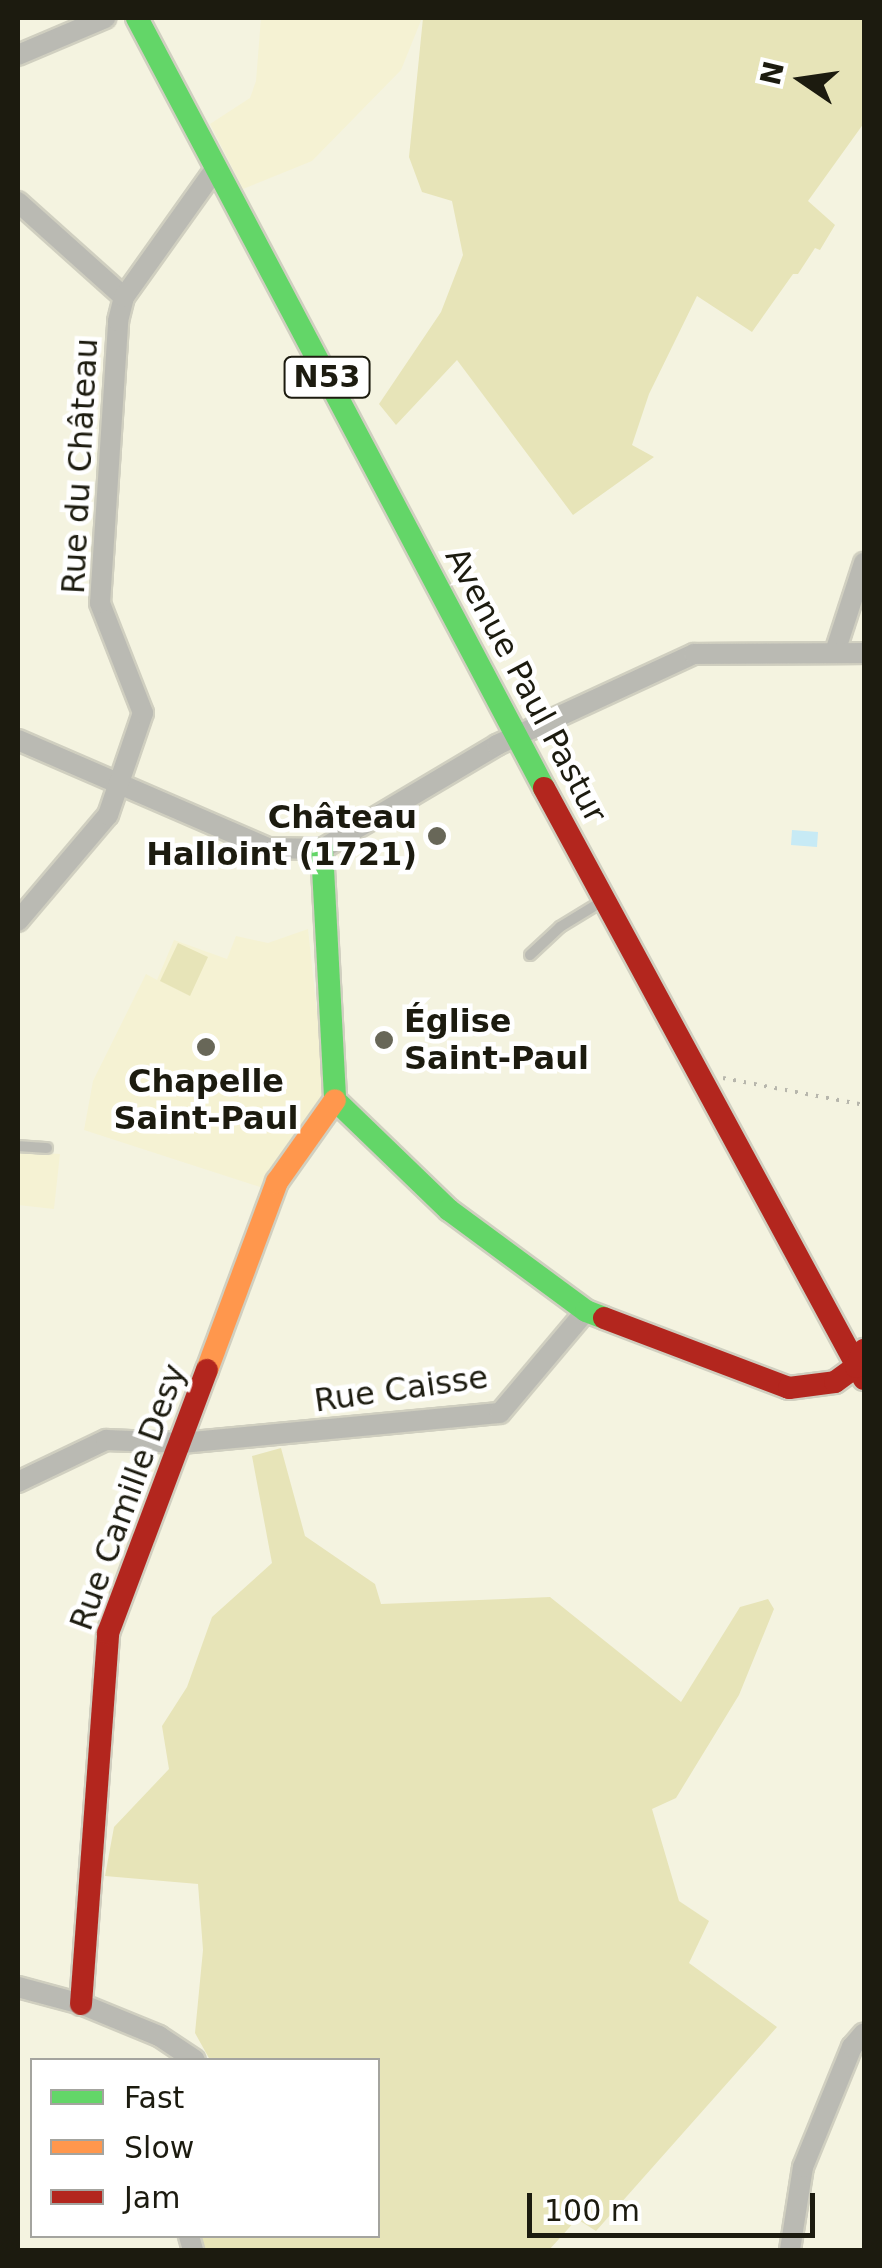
<!DOCTYPE html>
<meta charset="utf-8">
<style>
body{margin:0}
#map{position:relative;width:882px;height:2268px;overflow:hidden;background:#f4f3e0;font-family:"DejaVu Sans",sans-serif}
div>[style]{position:absolute}
.built>*{inset:0;background:#f5f2d3}
.green>*{inset:0;background:#e7e4b8}
.water>*{inset:0;background:#c7eaf5}
.path>*{height:4px;margin-top:-2px;transform-origin:0;background:repeating-linear-gradient(90deg,#b7b6ac 0 2.5px,transparent 0 10.5px)}
.roads{filter:drop-shadow(2px 0 #d0cfc0) drop-shadow(-2px 0 #d0cfc0) drop-shadow(0 2px #d0cfc0) drop-shadow(0 -2px #d0cfc0)}
.lane>*{height:10px;margin:-5px;padding:0 5px;transform-origin:5px;border-radius:5px;background:#babab3}
.street>*{height:20px;margin:-10px;padding:0 10px;transform-origin:10px;border-radius:10px;background:#babab3}
.fast>*{height:22px;margin:-11px;padding:0 11px;transform-origin:11px;border-radius:11px;background:#63d668}
.slow>*{height:22px;margin:-11px;padding:0 11px;transform-origin:11px;border-radius:11px;background:#ff974d}
.jam>*{height:22px;margin:-11px;padding:0 11px;transform-origin:11px;border-radius:11px;background:#b3261e}
.dots>*{width:28px;height:28px;translate:-50% -50%;box-sizing:border-box;border:5px solid #fff;border-radius:50%}
span{translate:-50% -50%;white-space:nowrap;text-align:center;line-height:1.15;-webkit-text-stroke:9px #fff;paint-order:stroke}
.shield-label span{padding:2px 8px;background:#fff;border:2px solid;border-radius:8px;-webkit-text-stroke-width:0}
.shield-label{font-size:30px;color:#1c1b0f;font-weight:700}
.street-label{font-size:32px;color:#1c1b0f}
.poi-label{font-size:32px;color:#1c1b0f;font-weight:700}
.right{translate:-100% -50%;text-align:right}
.left{translate:0 -50%;text-align:left}
.frame{position:absolute;inset:0;border:20px solid #1c1b0f;pointer-events:none}
.legend{position:absolute;left:30px;top:2058px;width:350px;height:180px;box-sizing:border-box;background:#fff;border:2px solid #a4a49f;margin:0;padding:12px 18px;list-style:none;font-size:30px;color:#1c1b0f}
.legend li{display:flex;align-items:center;gap:20px;height:50px}
.legend b{width:50px;border:2px solid #a4a49f}
.north{position:absolute;left:752px;top:30px;width:100px;height:100px;-webkit-text-stroke:8px #fff;paint-order:stroke;rotate:283deg;font-size:28px;font-weight:700;line-height:40px;text-align:center;color:#1c1b0f}
.north::after{content:'';display:block;margin:auto;width:35px;height:45px;background:#1c1b0f;clip-path:polygon(50% 0,100% 100%,50% 72%,0 100%)}
.scale{position:absolute;left:527px;top:2193px;width:288px;height:45px;box-sizing:border-box;border:5px solid #1c1b0f;border-top:0;padding-left:12px;font-size:30px;line-height:35px;white-space:nowrap;color:#1c1b0f;-webkit-text-stroke:8px #fff;paint-order:stroke}
</style>
<div id="map">
<div class="built">
<i style="clip-path:polygon(261px 18px,422px 18px,401px 70px,312px 161px,243px 189px,210px 124px,250px 98px,256px 81px)"></i>
<i style="clip-path:polygon(308px 929px,326px 1096px,266px 1189px,84px 1130px,93px 1081px,146px 974px,157px 980px,174px 940px,227px 959px,236px 936px,268px 943px)"></i>
<i style="clip-path:polygon(18px 1151px,60px 1154px,54px 1209px,18px 1205px)"></i>
</div>
<div class="green">
<i style="clip-path:polygon(423px 18px,864px 18px,864px 123px,808px 201px,835px 225px,820px 250px,815px 248px,798px 274px,793px 274px,752px 332px,697px 296px,649px 394px,632px 445px,654px 457px,573px 515px,457px 360px,396px 425px,379px 404px,441px 312px,463px 255px,452px 201px,422px 192px,409px 157px)"></i>
<i style="clip-path:polygon(178px 943px,208px 957px,190px 996px,160px 981px)"></i>
<i style="clip-path:polygon(281px 1448px,305px 1536px,375px 1584px,381px 1604px,550px 1597px,681px 1702px,740px 1607px,768px 1599px,774px 1609px,739px 1695px,676px 1798px,652px 1809px,679px 1901px,709px 1921px,689px 1963px,777px 2027px,596px 2231px,577px 2219px,549px 2250px,202px 2250px,195px 2236px,378px 2236px,378px 2060px,210px 2060px,195px 2033px,203px 1950px,198px 1884px,105px 1876px,114px 1827px,169px 1769px,162px 1726px,187px 1687px,212px 1617px,272px 1563px,252px 1456px)"></i>
</div>
<div class="water">
<i style="clip-path:polygon(792px 830px,818px 832px,817px 847px,791px 845px)"></i>
</div>
<div class="path">
<i style="left:723px;top:1078px;width:144px;rotate:10.8deg"></i>
</div>
<div class="roads">
<div class="lane">
<i style="left:530px;top:955px;width:41px;rotate:-43deg"></i>
<i style="left:560px;top:927px;width:48px;rotate:-31.4deg"></i>
<i style="left:18px;top:1146px;width:29px;rotate:4deg"></i>
</div>
<div class="street">
<i style="left:18px;top:55px;width:95px;rotate:-23deg"></i>
<i style="left:18px;top:202px;width:142px;rotate:41.9deg"></i>
<i style="left:835px;top:652px;width:94px;rotate:-72deg"></i>
<i style="left:18px;top:740px;width:272px;rotate:23.4deg"></i>
<i style="left:268px;top:848px;width:54px;rotate:1.1deg"></i>
<i style="left:322px;top:849px;width:204px;rotate:-30.7deg"></i>
<i style="left:497px;top:745px;width:217px;rotate:-24.8deg"></i>
<i style="left:694px;top:654px;width:170px;rotate:-0.3deg"></i>
<i style="left:18px;top:921px;width:139px;rotate:-49.7deg"></i>
<i style="left:108px;top:815px;width:108px;rotate:-71.1deg"></i>
<i style="left:143px;top:713px;width:118px;rotate:-111.4deg"></i>
<i style="left:100px;top:603px;width:283px;rotate:-86.3deg"></i>
<i style="left:118px;top:321px;width:25px;rotate:-76deg"></i>
<i style="left:124px;top:297px;width:158px;rotate:-54.5deg"></i>
<i style="left:18px;top:1482px;width:98px;rotate:-25.5deg"></i>
<i style="left:106px;top:1440px;width:75px;rotate:2.3deg"></i>
<i style="left:181px;top:1443px;width:320px;rotate:-5.4deg"></i>
<i style="left:500px;top:1413px;width:133px;rotate:-49.9deg"></i>
<i style="left:18px;top:1987px;width:65px;rotate:15.1deg"></i>
<i style="left:81px;top:2004px;width:84px;rotate:22.3deg"></i>
<i style="left:159px;top:2036px;width:43px;rotate:33.7deg"></i>
<i style="left:189px;top:2236px;width:15px;rotate:74deg"></i>
<i style="left:790px;top:2250px;width:84px;rotate:-81.1deg"></i>
<i style="left:803px;top:2167px;width:130px;rotate:-67.8deg"></i>
<i style="left:852px;top:2047px;width:18px;rotate:-49deg"></i>
</div>
<div class="fast">
<i style="left:137px;top:18px;width:871px;rotate:62.14deg"></i>
<i style="left:322px;top:849px;width:251px;rotate:87deg"></i>
<i style="left:335px;top:1100px;width:158px;rotate:44deg"></i>
<i style="left:449px;top:1210px;width:170px;rotate:36.4deg"></i>
<i style="left:586px;top:1311px;width:19px;rotate:21deg"></i>
</div>
<div class="slow">
<i style="left:207px;top:1370px;width:201px;rotate:-69.6deg"></i>
<i style="left:277px;top:1182px;width:100px;rotate:-54.7deg"></i>
</div>
<div class="jam">
<i style="left:544px;top:788px;width:672px;rotate:61.57deg"></i>
<i style="left:604px;top:1318px;width:198px;rotate:20.7deg"></i>
<i style="left:789px;top:1388px;width:46px;rotate:-7.4deg"></i>
<i style="left:835px;top:1382px;width:26px;rotate:-36deg"></i>
<i style="left:856px;top:1367px;width:19px;rotate:-65deg"></i>
<i style="left:81px;top:2004px;width:372px;rotate:-85.8deg"></i>
<i style="left:108px;top:1633px;width:281px;rotate:-69.4deg"></i>
</div>
</div>
<div class="dots">
<i style="left:437px;top:836px;background:#686758"></i>
<i style="left:384px;top:1040px;background:#686758"></i>
<i style="left:206px;top:1047px;background:#686758"></i>
</div>
<div class="shield-label">
<span style="left:327px;top:377px">N53</span>
</div>
<div class="street-label">
<span style="left:80px;top:466px;rotate:-87deg">Rue du Château</span>
<span style="left:526px;top:685px;rotate:62deg">Avenue Paul Pastur</span>
<span style="left:401px;top:1389px;rotate:-8deg">Rue Caisse</span>
<span style="left:128px;top:1497px;rotate:-70deg">Rue Camille Desy</span>
</div>
<div class="poi-label">
<span class="right" style="left:417px;top:836px">Château<br>Halloint (1721)</span>
<span class="left" style="left:404px;top:1040px">Église<br>Saint-Paul</span>
<span style="left:206px;top:1100px">Chapelle<br>Saint-Paul</span>
</div>
<div class="frame"></div>
<ul class="legend">
<li><b style="height:12px;background:#63d668"></b>Fast</li>
<li><b style="height:12px;background:#ff974d"></b>Slow</li>
<li><b style="height:12px;background:#b3261e"></b>Jam</li>
</ul>
<div class="north">N</div>
<div class="scale">100 m</div>
</div>
